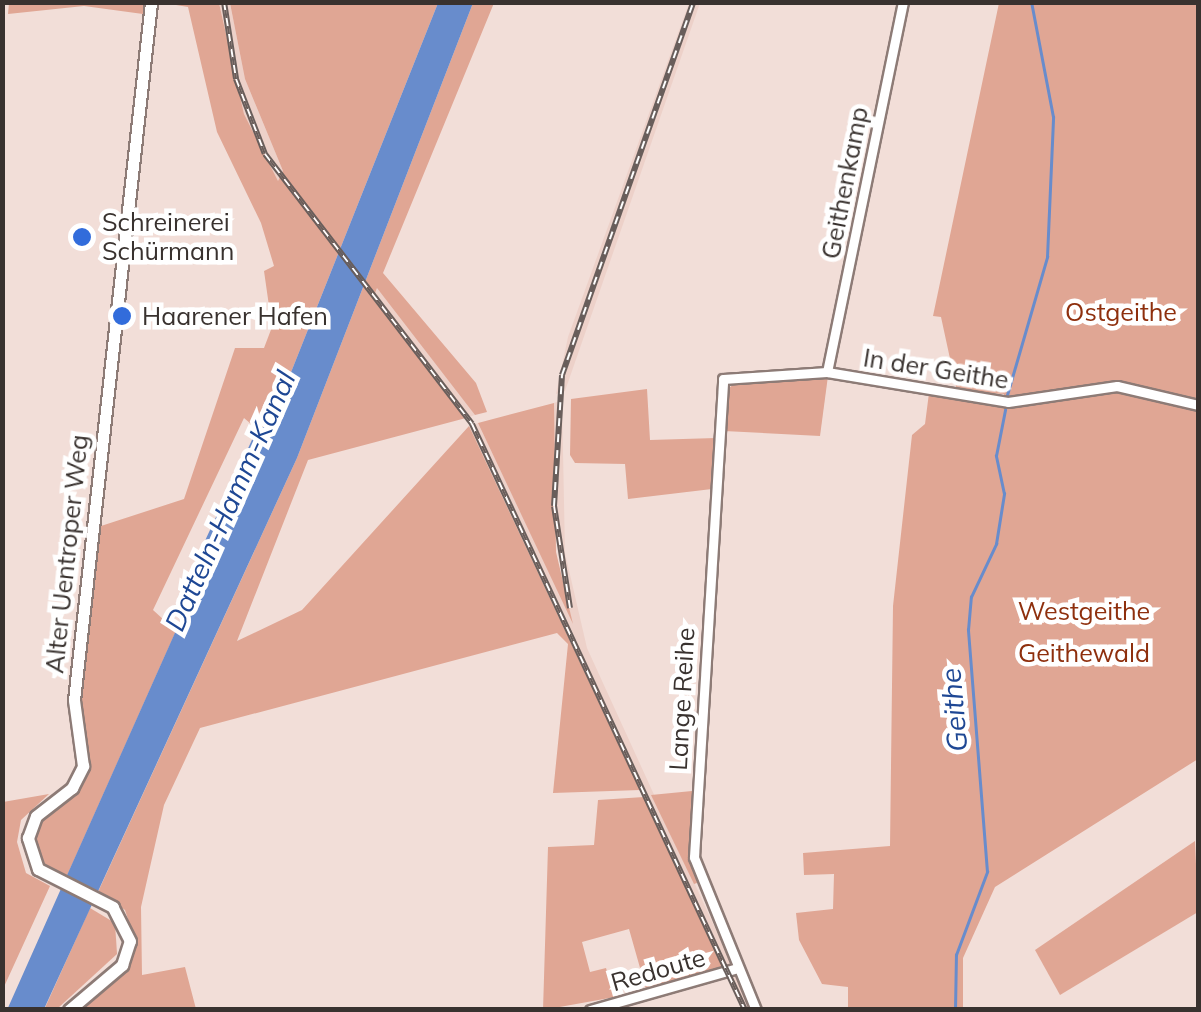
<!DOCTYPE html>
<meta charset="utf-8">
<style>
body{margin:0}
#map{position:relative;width:1201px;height:1012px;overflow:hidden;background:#f2ded8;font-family:Mulish,sans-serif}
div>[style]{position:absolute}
.built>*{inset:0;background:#edd1c9}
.green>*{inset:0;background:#e0a694}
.water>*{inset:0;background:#688ccc}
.stream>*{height:2.5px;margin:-1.25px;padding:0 1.25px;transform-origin:1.25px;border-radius:1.25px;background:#688ccc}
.roads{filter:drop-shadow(2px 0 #8d7b76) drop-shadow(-2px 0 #8d7b76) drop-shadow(0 2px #8d7b76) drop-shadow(0 -2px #8d7b76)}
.minor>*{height:9px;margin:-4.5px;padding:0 4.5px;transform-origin:4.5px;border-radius:4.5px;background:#fff}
.tertiary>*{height:11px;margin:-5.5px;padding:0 5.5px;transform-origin:5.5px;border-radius:5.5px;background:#fff}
.rail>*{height:6px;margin-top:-3px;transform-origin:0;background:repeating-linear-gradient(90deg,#fff 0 8px,#695e5b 0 16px);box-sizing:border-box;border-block:2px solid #695e5b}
.dots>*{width:28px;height:28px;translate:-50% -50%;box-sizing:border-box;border:5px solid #fff;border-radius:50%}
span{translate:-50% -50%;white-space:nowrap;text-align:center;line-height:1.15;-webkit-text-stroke:9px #fff;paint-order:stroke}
.street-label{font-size:25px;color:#39322f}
.poi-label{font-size:25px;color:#39322f}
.left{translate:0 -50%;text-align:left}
.park-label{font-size:25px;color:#8e2f0d}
.water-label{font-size:28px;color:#1e4794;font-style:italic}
.frame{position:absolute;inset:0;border:5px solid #39322f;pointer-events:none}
</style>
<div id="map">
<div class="built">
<i style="clip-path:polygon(219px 3px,230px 3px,245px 79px,283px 171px,278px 182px,244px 114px)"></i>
<i style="clip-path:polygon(689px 3px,700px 3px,565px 391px,556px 394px,568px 337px)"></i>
<i style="clip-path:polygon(378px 287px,438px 360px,475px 415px,466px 418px,374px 295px)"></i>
<i style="clip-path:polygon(562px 400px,565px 553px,587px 648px,752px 1009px,743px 1009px,469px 427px,478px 423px,571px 618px,551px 487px,554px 403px)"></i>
</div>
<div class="green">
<i style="clip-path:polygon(9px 3px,9px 2px,145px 3px,143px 14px,84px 6px,8px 14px)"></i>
<i style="clip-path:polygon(164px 3px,219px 3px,244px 114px,278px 181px,283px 171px,245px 79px,230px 3px,438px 3px,270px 425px,257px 429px,244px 418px,153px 610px,176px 631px,66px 878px,43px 868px,33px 831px,86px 770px,78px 696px,117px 349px,101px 526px,184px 499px,235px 348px,264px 348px,272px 327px,264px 271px,274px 266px,261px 223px,217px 132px,188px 7px)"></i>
<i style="clip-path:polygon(473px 3px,494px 3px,383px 273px,476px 383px,487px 412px,475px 415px,377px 288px,374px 296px,466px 418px,308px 460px,237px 641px,302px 610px,469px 426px,640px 790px,553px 793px,568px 644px,557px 633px,200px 728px,164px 805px,141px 907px,142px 975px,185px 967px,196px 1009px,73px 1010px,131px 959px,135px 941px,125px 910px,98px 892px,297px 458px)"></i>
<i style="clip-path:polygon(999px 3px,1198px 3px,1198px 759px,995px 887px,963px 958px,963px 1009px,848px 1009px,848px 987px,822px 984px,799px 940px,796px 913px,833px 909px,834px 874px,804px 875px,803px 853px,890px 846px,893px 606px,912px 435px,925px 424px,929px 393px,1002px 406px,1004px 394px,957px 391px,941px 317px,933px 316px)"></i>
<i style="clip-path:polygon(828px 376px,820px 436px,724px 431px,727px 390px,738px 380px)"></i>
<i style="clip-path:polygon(647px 389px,650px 440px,716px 438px,712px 489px,628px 499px,625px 464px,575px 463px,570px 455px,571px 399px)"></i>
<i style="clip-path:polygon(554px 403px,556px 552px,573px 624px,478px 423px)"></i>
<i style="clip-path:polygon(692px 791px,697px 883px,694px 884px,651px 795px)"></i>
<i style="clip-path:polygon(49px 794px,21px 820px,17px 842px,26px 873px,50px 886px,3px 989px,3px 802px)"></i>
<i style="clip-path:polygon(644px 797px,725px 970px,646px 989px,629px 929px,582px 942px,590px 972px,606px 968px,615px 997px,543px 1010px,548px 847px,594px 845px,598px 800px)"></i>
<i style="clip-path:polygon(1195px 841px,1198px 912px,1060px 995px,1035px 950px)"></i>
<i style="clip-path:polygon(90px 908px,115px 923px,117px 954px,57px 1009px,44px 1010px)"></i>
</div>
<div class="water">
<i style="clip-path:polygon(438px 3px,473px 3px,297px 458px,44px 1009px,7px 1010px,182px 617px,176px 603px,257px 429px,270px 425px)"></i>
</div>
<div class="stream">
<i style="left:1007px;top:395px;width:144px;rotate:-73.8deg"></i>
<i style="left:1047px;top:257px;width:140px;rotate:-87.5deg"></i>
<i style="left:1053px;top:117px;width:117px;rotate:-100.8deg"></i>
<i style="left:955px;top:1010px;width:55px;rotate:-89deg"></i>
<i style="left:956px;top:955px;width:89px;rotate:-69.5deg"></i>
<i style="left:987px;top:872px;width:243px;rotate:-94.5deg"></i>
<i style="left:968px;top:630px;width:33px;rotate:-85deg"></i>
<i style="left:971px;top:597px;width:59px;rotate:-64.7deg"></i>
<i style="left:996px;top:544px;width:51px;rotate:-80.9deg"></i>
<i style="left:1004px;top:494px;width:39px;rotate:-102deg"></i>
<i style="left:996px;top:456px;width:47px;rotate:-78.9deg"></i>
</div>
<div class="roads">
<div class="minor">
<i style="left:827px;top:372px;width:378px;rotate:-78.4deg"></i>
<i style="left:590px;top:1010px;width:153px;rotate:-15.9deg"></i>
<i style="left:756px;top:1010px;width:165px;rotate:-112.1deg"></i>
<i style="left:694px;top:857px;width:479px;rotate:-86.5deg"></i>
<i style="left:723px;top:379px;width:104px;rotate:-3.9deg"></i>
<i style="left:827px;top:372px;width:183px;rotate:9.4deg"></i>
<i style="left:1008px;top:402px;width:110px;rotate:-8.4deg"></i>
<i style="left:1117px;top:386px;width:83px;rotate:13.2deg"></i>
</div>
<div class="tertiary">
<i style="left:69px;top:1010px;width:70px;rotate:-40.3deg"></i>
<i style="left:122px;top:965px;width:25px;rotate:-72deg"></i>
<i style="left:130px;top:941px;width:38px;rotate:-117deg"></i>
<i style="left:113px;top:907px;width:84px;rotate:-153.1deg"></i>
<i style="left:38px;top:869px;width:33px;rotate:-108deg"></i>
<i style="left:28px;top:838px;width:23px;rotate:-70deg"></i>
<i style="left:36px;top:816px;width:46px;rotate:-37.9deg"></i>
<i style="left:72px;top:788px;width:25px;rotate:-63deg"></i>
<i style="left:83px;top:766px;width:67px;rotate:-97.8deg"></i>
<i style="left:74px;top:700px;width:702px;rotate:-83.7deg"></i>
</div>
</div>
<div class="rail">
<i style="left:224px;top:2px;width:78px;rotate:81.1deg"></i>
<i style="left:236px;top:79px;width:80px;rotate:68.9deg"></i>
<i style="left:265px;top:154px;width:340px;rotate:52.5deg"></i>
<i style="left:472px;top:424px;width:646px;rotate:65.02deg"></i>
<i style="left:570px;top:608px;width:103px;rotate:-98.9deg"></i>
<i style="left:554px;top:506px;width:131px;rotate:-86.5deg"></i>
<i style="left:562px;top:375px;width:395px;rotate:-70.6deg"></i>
</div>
<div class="dots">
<i style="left:82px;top:237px;background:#326cdb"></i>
<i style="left:122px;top:316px;background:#326cdb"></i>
</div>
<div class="street-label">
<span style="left:845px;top:183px;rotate:-79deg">Geithenkamp</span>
<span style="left:936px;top:369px;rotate:9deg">In der Geithe</span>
<span style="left:67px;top:554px;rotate:-84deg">Alter Uentroper Weg</span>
<span style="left:682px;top:699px;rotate:-87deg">Lange Reihe</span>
<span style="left:658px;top:970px;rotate:-16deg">Redoute</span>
</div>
<div class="poi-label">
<span class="left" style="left:102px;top:237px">Schreinerei<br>Schürmann</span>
<span class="left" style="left:142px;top:316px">Haarener Hafen</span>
</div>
<div class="park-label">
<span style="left:1121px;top:312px">Ostgeithe</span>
<span style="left:1084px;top:611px">Westgeithe</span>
<span style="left:1084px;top:653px">Geithewald</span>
</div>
<div class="water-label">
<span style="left:230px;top:501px;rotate:-66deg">Datteln-Hamm-Kanal</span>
<span style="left:954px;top:710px;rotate:-95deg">Geithe</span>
</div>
<div class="frame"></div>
</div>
